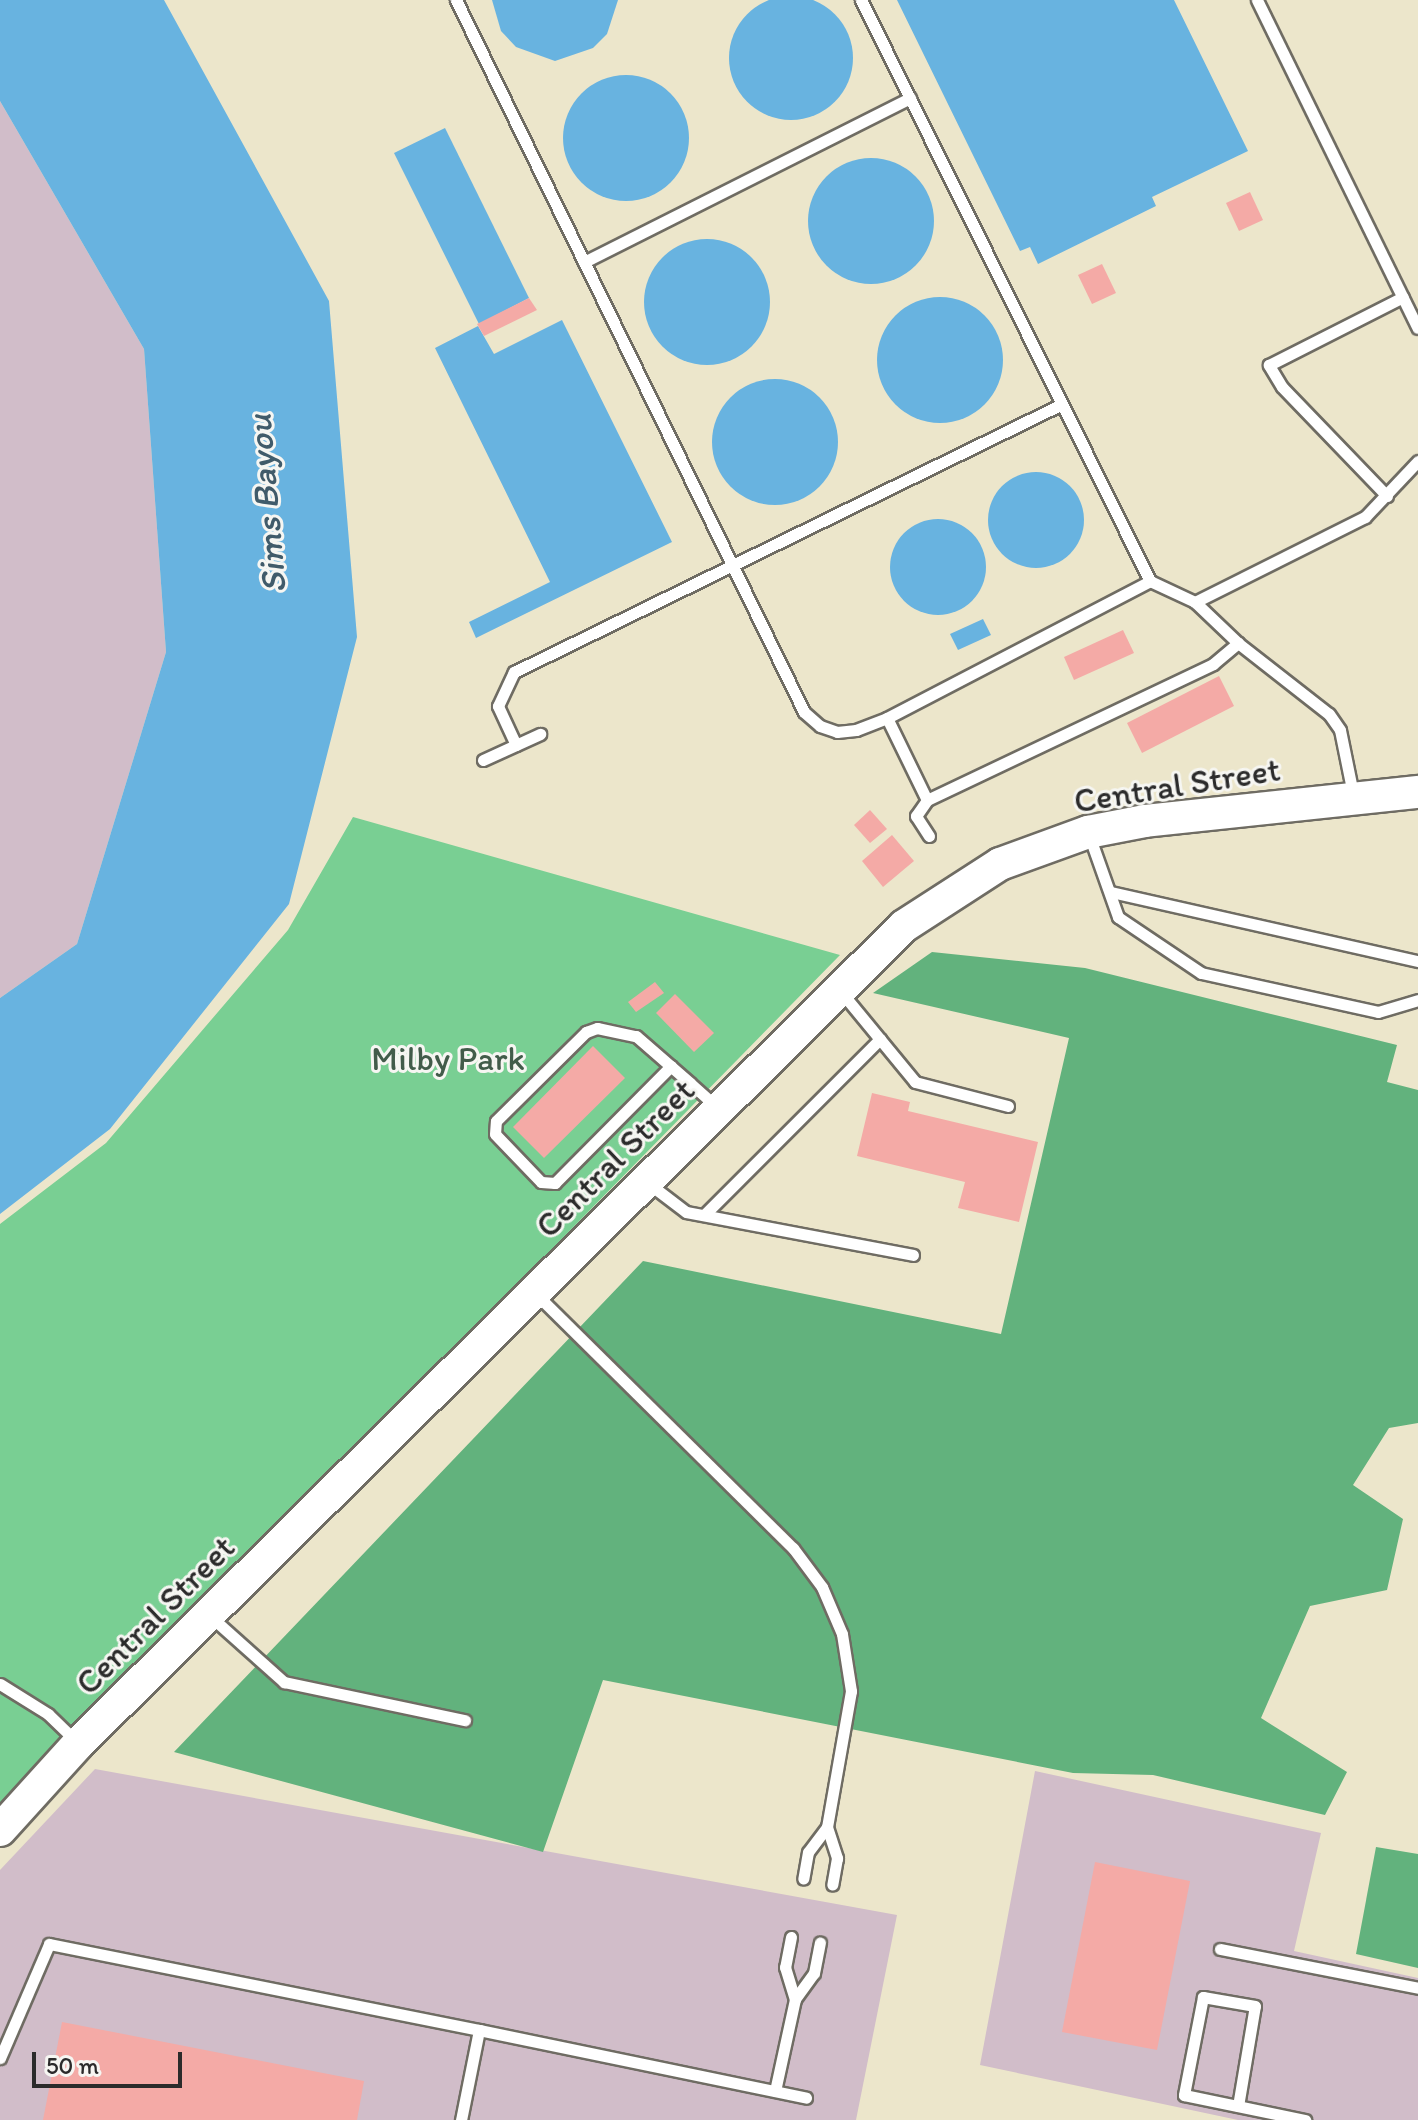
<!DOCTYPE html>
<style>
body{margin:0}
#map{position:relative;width:1418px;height:2120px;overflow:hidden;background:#ece6cb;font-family:Itim,sans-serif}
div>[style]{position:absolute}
.industrial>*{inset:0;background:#d1bdc9}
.green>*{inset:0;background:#79cf93}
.forest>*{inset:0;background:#62b27d}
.water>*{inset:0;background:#68b3e0}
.round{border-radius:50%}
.building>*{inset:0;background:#f4aaa6}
.roads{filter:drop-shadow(2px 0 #6f6c63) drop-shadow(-2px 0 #6f6c63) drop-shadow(0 2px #6f6c63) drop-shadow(0 -2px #6f6c63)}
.lane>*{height:11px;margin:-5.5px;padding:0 5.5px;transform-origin:5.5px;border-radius:5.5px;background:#fff}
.secondary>*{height:32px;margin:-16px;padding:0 16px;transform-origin:16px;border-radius:16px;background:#fff}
span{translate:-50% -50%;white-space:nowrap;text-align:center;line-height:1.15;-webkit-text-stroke:6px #f6f6f2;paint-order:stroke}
.street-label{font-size:34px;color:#2b2b2b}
.park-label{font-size:34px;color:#425c4a}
.water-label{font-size:36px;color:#405b6a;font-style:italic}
.scale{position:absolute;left:32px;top:2052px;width:150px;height:36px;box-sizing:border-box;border:4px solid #2b2b2b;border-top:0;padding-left:10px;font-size:24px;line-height:28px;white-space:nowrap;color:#2b2b2b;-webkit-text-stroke:6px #f6f6f2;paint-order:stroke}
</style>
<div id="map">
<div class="industrial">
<i style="clip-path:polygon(0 101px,144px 349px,166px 652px,77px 944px,0 998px)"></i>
<i style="clip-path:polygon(95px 1769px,897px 1915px,856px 2120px,0 2120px,0 1870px)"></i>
<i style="clip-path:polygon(1035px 1771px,1321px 1833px,1294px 1951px,1418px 1978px,1418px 2120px,1238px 2120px,980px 2065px)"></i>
</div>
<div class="green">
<i style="clip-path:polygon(353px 817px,840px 955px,0 1812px,0 1224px,106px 1143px,288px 930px)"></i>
</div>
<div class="forest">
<i style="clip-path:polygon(932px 952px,1085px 968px,1397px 1045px,1387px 1082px,1418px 1090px,1418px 1423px,1389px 1428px,1353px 1485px,1403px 1519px,1387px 1590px,1310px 1606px,1261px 1718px,1347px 1772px,1325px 1815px,1153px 1775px,1073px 1773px,603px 1680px,543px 1852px,174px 1752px,643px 1261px,1001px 1334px,1069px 1038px,873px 993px)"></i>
<i style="clip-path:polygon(1376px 1847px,1418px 1854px,1418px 1968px,1356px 1954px)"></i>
</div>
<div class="water">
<i class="round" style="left:729px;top:-4px;width:124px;height:124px"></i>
<i style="clip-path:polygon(0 0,164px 0,329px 301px,357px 637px,289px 904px,110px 1129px,0 1214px,0 998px,77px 944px,166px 652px,144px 349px,0 101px)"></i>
<i style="clip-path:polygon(492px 0,618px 0,607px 34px,593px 48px,555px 61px,516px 47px,501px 31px)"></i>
<i style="clip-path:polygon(897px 0,1174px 0,1248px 151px,1152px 197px,1156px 206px,1038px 264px,1030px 247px,1020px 251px)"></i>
<i class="round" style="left:563px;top:75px;width:126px;height:126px"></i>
<i style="clip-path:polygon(445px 128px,529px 298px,479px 324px,394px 153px)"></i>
<i class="round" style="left:808px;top:158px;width:126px;height:126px"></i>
<i class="round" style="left:644px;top:239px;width:126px;height:126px"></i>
<i class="round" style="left:877px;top:297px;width:126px;height:126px"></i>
<i style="clip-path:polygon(562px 320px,672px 542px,476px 638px,469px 622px,550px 582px,435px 348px,478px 326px,494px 354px)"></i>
<i class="round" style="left:712px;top:379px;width:126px;height:126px"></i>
<i class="round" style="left:988px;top:472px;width:96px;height:96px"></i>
<i class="round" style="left:890px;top:519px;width:96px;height:96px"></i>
<i style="clip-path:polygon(983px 619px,991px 635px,958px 650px,950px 634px)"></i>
</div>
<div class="building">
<i style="clip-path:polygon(1250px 192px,1263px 220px,1239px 231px,1226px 203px)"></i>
<i style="clip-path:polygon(1102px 264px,1116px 293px,1092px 304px,1078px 275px)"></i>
<i style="clip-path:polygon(529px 298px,537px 310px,484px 336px,477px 324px)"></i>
<i style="clip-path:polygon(1123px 630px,1134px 653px,1074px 680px,1064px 657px)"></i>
<i style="clip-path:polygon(1219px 676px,1234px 706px,1142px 753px,1127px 723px)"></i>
<i style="clip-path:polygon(870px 810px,887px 829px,870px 843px,854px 825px)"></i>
<i style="clip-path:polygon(892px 835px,914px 861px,883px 887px,862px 861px)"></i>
<i style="clip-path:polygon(655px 982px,664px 993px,636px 1012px,628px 1002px)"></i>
<i style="clip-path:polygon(675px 994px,714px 1033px,694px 1052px,656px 1013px)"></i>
<i style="clip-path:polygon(593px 1046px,625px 1078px,544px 1158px,513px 1127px)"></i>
<i style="clip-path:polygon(872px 1093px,910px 1102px,908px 1111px,1038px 1142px,1019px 1222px,958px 1208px,965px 1182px,857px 1156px)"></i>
<i style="clip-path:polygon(1095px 1862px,1190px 1881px,1157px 2050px,1062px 2032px)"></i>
<i style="clip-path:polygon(62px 2022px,364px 2081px,357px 2120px,43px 2120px)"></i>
</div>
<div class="roads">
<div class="lane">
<i style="left:456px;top:0;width:792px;rotate:63.95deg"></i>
<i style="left:804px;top:712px;width:21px;rotate:41deg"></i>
<i style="left:820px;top:726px;width:18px;rotate:19deg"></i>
<i style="left:837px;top:732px;width:19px;rotate:-6deg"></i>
<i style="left:856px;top:730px;width:33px;rotate:-21deg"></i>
<i style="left:887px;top:718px;width:297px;rotate:-27.5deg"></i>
<i style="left:1150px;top:581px;width:50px;rotate:25deg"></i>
<i style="left:1195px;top:602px;width:59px;rotate:43.6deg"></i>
<i style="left:861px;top:0;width:649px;rotate:63.55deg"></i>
<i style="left:1257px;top:0;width:365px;rotate:63.9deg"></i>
<i style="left:584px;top:262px;width:365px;rotate:-26.7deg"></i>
<i style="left:1387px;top:496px;width:151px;rotate:-133.9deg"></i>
<i style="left:1282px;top:387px;width:26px;rotate:-121deg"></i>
<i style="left:1269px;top:365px;width:150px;rotate:-26.9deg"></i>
<i style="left:1195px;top:602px;width:190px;rotate:-26.6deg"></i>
<i style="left:1365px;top:517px;width:77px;rotate:-46.6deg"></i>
<i style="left:887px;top:718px;width:91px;rotate:64deg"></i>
<i style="left:516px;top:745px;width:43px;rotate:-114.8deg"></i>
<i style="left:498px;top:706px;width:38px;rotate:-65deg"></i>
<i style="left:514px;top:672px;width:610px;rotate:-26.06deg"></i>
<i style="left:483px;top:760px;width:63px;rotate:-24.5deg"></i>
<i style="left:1089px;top:835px;width:87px;rotate:70.5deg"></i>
<i style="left:1118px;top:917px;width:100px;rotate:34deg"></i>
<i style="left:1201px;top:973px;width:181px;rotate:12.4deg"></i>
<i style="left:1378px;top:1012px;width:42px;rotate:-16.7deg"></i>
<i style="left:929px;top:836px;width:24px;rotate:-123deg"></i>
<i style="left:916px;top:816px;width:19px;rotate:-55deg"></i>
<i style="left:927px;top:800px;width:317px;rotate:-25.4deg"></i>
<i style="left:1213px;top:664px;width:33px;rotate:-40deg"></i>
<i style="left:1238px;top:643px;width:115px;rotate:38deg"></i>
<i style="left:1329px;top:714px;width:19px;rotate:55deg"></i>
<i style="left:1340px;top:730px;width:65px;rotate:78.5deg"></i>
<i style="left:1111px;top:892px;width:315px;rotate:12.7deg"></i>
<i style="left:842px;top:993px;width:115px;rotate:50.6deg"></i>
<i style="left:915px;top:1082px;width:96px;rotate:14.5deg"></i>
<i style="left:671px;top:1066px;width:165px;rotate:134.8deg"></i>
<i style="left:555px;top:1183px;width:14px;rotate:-176deg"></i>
<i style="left:541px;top:1182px;width:66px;rotate:-133.8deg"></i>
<i style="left:495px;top:1134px;width:13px;rotate:-86deg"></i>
<i style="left:496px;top:1121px;width:127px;rotate:-44.7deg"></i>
<i style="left:586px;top:1032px;width:12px;rotate:-20deg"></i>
<i style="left:597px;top:1028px;width:40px;rotate:12deg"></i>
<i style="left:636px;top:1036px;width:72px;rotate:41deg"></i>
<i style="left:690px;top:1083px;width:38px;rotate:42deg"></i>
<i style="left:648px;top:1183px;width:48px;rotate:37.3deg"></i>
<i style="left:686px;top:1212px;width:231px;rotate:10.7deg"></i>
<i style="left:704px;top:1215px;width:249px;rotate:-45deg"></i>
<i style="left:535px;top:1293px;width:363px;rotate:44.7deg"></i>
<i style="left:793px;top:1548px;width:49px;rotate:53.4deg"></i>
<i style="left:822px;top:1587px;width:51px;rotate:66.9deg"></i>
<i style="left:842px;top:1634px;width:58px;rotate:81deg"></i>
<i style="left:851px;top:1691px;width:138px;rotate:100deg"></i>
<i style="left:827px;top:1827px;width:31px;rotate:127deg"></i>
<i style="left:808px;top:1852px;width:27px;rotate:100deg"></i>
<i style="left:209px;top:1615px;width:101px;rotate:41.8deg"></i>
<i style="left:284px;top:1682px;width:185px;rotate:11.9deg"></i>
<i style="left:0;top:1684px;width:57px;rotate:32deg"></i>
<i style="left:48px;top:1714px;width:39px;rotate:44deg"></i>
<i style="left:827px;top:1827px;width:33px;rotate:72deg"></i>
<i style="left:837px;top:1858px;width:27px;rotate:100deg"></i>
<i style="left:791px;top:1937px;width:31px;rotate:101deg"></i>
<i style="left:785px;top:1967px;width:34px;rotate:73deg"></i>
<i style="left:1220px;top:1949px;width:202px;rotate:11.1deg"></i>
<i style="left:479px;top:2030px;width:334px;rotate:11.7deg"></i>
<i style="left:0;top:2058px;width:124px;rotate:-66.7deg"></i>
<i style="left:49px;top:1944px;width:439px;rotate:11.3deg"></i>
<i style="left:479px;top:2030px;width:92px;rotate:101.3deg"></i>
<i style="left:775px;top:2091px;width:94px;rotate:-77.7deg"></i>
<i style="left:795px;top:1999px;width:32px;rotate:-54deg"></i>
<i style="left:814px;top:1973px;width:31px;rotate:-79deg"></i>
<i style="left:1238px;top:2106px;width:101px;rotate:-80.4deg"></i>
<i style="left:1255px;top:2006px;width:53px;rotate:-170.2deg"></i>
<i style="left:1203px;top:1997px;width:100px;rotate:101deg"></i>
<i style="left:1184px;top:2095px;width:124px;rotate:11.7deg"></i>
</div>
<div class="secondary">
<i style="left:0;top:1830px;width:116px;rotate:-47.8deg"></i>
<i style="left:78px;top:1744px;width:1162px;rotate:-44.72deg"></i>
<i style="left:904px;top:926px;width:114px;rotate:-32.9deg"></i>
<i style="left:1000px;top:864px;width:94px;rotate:-20deg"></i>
<i style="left:1088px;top:832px;width:58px;rotate:-10.9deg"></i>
<i style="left:1145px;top:821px;width:275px;rotate:-6.1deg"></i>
</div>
</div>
<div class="street-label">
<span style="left:1177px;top:785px;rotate:-9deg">Central Street</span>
<span style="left:615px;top:1158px;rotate:-45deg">Central Street</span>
<span style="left:155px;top:1615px;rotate:-45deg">Central Street</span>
</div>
<div class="park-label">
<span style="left:448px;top:1059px">Milby Park</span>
</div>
<div class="water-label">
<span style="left:266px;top:504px;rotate:-95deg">Sims Bayou</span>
</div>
<div class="scale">50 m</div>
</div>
